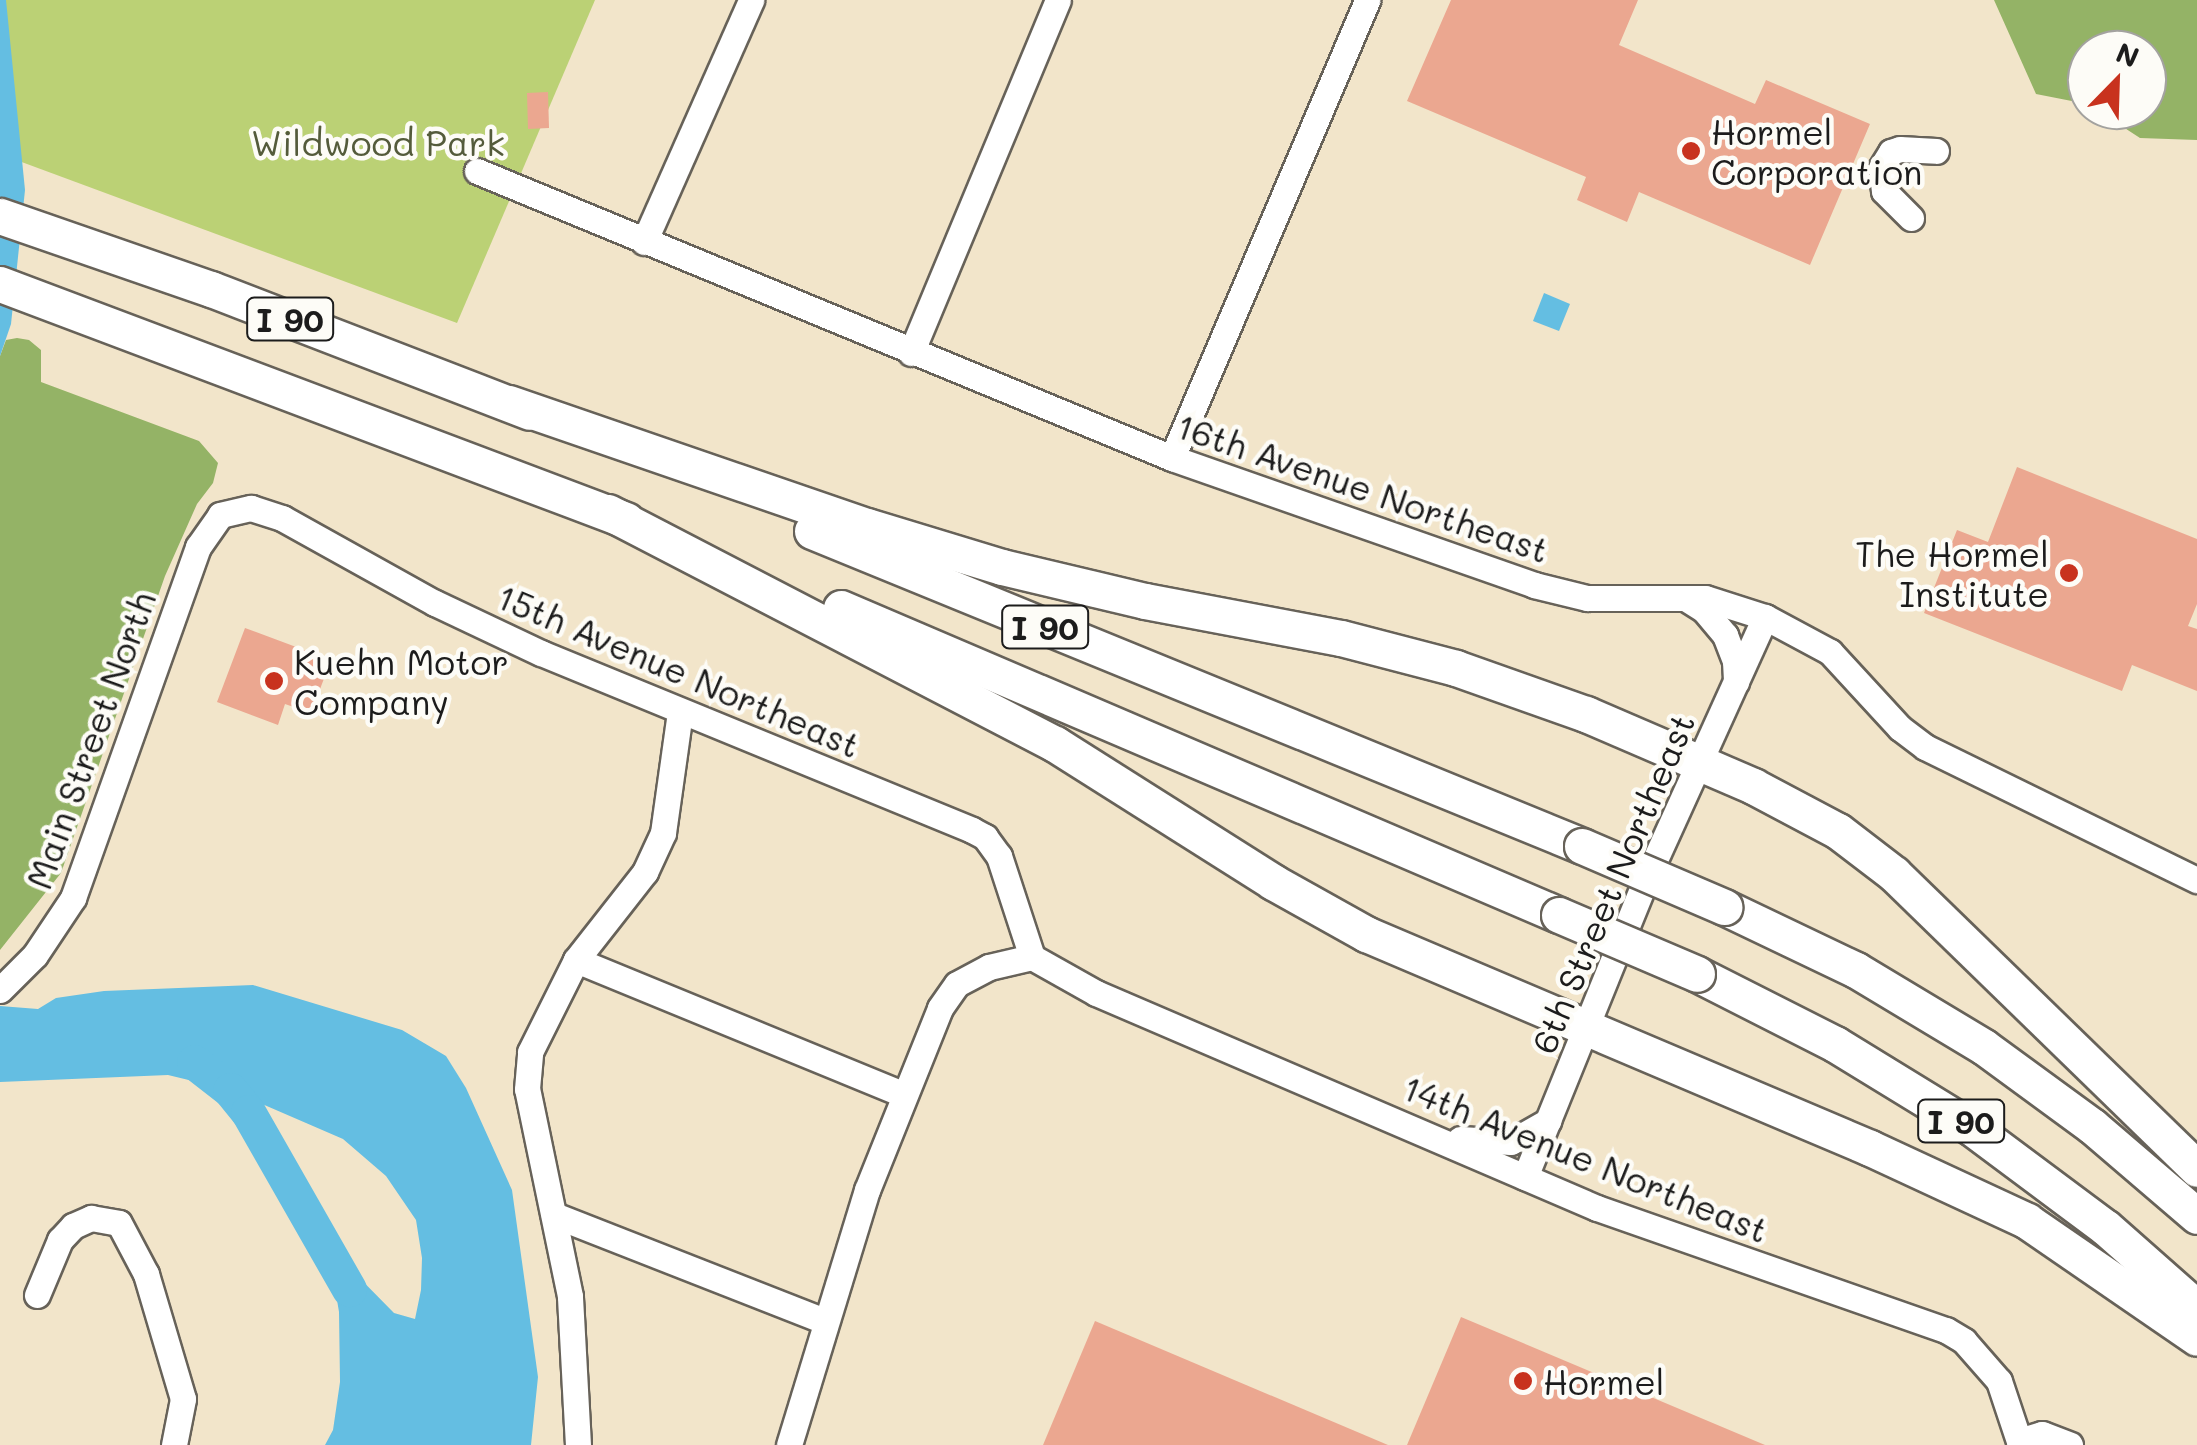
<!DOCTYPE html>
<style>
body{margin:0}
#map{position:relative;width:2197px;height:1445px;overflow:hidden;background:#f2e5ca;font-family:Mali,sans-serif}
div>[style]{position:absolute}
.green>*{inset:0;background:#bbd175}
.forest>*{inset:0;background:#94b366}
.water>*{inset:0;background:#64bee2}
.river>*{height:35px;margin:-17.5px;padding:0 17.5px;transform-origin:17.5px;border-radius:17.5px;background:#64bee2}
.building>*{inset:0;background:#eba790}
.roads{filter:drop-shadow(2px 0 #676259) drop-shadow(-2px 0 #676259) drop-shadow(0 2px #676259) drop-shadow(0 -2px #676259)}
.minor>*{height:25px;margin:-12.5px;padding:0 12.5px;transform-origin:12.5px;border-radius:12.5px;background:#fff}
.highway>*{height:35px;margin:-17.5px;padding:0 17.5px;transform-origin:17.5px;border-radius:17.5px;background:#fff}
.bridges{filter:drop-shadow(2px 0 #676259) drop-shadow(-2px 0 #676259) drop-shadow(0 2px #676259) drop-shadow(0 -2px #676259)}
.highway-bridge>*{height:35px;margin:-17.5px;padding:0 17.5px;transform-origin:17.5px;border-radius:17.5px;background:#fff}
.dots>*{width:28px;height:28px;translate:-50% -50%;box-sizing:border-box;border:5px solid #fdfcf7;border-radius:50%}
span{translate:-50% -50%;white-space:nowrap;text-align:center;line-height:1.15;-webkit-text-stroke:9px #fdfcf7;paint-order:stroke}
.shield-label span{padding:2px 8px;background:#fdfcf7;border:2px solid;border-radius:8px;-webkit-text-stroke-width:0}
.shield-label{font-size:32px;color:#1c1c1c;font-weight:700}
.poi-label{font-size:35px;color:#1c1c1c}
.left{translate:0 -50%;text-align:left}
.right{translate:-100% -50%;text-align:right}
.park-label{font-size:35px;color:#545b3b}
.street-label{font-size:35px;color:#1c1c1c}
.north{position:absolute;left:2067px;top:30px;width:100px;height:100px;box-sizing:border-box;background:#fdfcf7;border:2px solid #a3a29f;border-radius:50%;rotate:23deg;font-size:28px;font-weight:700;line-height:40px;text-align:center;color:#1c1c1c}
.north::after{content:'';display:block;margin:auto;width:35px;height:45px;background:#c8321e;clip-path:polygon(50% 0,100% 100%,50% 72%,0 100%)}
</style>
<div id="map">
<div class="green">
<i style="clip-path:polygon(0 0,595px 0,457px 323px,0 154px)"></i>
</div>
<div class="forest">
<i style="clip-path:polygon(1994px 0,2197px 0,2197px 140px,2140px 138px,2097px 110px,2147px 110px,2147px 50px,2087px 50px,2087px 104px,2036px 94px)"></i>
<i style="clip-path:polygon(17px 338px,29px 340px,41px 350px,41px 382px,199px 441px,218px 463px,213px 483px,197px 504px,165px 576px,61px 873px,0 950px,0 356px,6px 340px)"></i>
</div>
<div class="water">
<i style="clip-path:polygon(0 0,6px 0,25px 190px,11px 324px,0 356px)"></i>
<i style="clip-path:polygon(1544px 293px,1570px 304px,1559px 331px,1533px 321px)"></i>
<i style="clip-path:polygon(253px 985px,402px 1030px,446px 1056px,466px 1088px,512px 1190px,538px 1377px,531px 1445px,325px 1445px,333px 1430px,340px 1382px,339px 1312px,328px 1246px,394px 1313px,415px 1319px,421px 1290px,422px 1258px,416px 1220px,386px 1176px,343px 1139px,230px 1090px,168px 1075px,0 1082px,0 1006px,38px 1009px,56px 998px,104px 991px)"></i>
</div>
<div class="river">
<i style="left:194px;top:1062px;width:46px;rotate:37.9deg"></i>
<i style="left:230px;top:1090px;width:28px;rotate:51deg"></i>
<i style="left:248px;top:1112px;width:204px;rotate:60.3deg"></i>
</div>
<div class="building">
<i style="clip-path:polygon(1451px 0,1638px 0,1619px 45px,1755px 104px,1766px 80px,1870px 124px,1810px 265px,1639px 192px,1627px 222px,1577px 200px,1586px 177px,1407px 101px)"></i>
<i style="clip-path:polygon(548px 92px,549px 128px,528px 129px,527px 93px)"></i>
<i style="clip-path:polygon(2017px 467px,2197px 539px,2197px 604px,2188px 626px,2197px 629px,2197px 691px,2132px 665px,2122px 691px,1924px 613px,1957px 530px,1988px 542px)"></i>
<i style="clip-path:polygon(245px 628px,331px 660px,311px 713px,285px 704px,278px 725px,217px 702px)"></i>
<i style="clip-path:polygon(1461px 1317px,1765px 1445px,1407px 1445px)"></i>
<i style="clip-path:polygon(1095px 1321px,1388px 1445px,1043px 1445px)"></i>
</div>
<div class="roads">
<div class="minor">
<i style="left:477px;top:171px;width:752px;rotate:22.44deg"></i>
<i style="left:1172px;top:458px;width:384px;rotate:19.3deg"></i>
<i style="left:1534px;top:585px;width:55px;rotate:13.8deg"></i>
<i style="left:1587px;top:598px;width:118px"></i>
<i style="left:1705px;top:598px;width:63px;rotate:17.6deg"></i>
<i style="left:1765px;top:617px;width:74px;rotate:28.3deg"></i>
<i style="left:1830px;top:652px;width:103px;rotate:47.4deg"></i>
<i style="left:1900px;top:728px;width:31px;rotate:37deg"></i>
<i style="left:1925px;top:747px;width:303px;rotate:26.1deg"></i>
<i style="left:1911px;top:218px;width:38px;rotate:-135deg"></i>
<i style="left:1884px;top:191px;width:23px;rotate:-97deg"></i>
<i style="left:1881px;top:168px;width:19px;rotate:-58deg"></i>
<i style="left:1891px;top:152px;width:9px;rotate:-18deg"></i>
<i style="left:1900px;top:149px;width:36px;rotate:3deg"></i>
<i style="left:644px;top:242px;width:265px;rotate:-66.1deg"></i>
<i style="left:911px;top:353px;width:382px;rotate:-67.4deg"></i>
<i style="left:1172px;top:458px;width:498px;rotate:-66.9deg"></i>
<i style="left:1685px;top:598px;width:22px;rotate:32deg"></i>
<i style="left:1704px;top:610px;width:33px;rotate:50deg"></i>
<i style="left:1725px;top:635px;width:28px;rotate:69deg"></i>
<i style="left:1735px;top:661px;width:21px;rotate:87deg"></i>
<i style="left:1032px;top:957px;width:73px;rotate:29.4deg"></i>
<i style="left:1096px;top:993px;width:545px;rotate:23.23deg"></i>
<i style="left:1597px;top:1208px;width:370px;rotate:19.3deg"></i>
<i style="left:1946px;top:1330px;width:21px;rotate:31deg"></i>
<i style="left:1964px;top:1341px;width:53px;rotate:48.8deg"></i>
<i style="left:1999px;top:1381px;width:63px;rotate:71.6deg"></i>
<i style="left:576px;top:960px;width:353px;rotate:22.3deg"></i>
<i style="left:0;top:990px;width:49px;rotate:-45deg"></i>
<i style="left:35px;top:955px;width:69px;rotate:-56.3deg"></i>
<i style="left:73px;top:898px;width:373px;rotate:-70.4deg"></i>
<i style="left:198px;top:547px;width:39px;rotate:-55deg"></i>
<i style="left:220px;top:515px;width:32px;rotate:-13deg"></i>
<i style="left:251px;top:508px;width:33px;rotate:18deg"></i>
<i style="left:282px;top:518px;width:175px;rotate:29.1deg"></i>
<i style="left:435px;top:603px;width:117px;rotate:25.3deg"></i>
<i style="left:541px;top:653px;width:466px;rotate:22.3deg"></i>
<i style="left:972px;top:830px;width:15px;rotate:28deg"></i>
<i style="left:985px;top:837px;width:24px;rotate:54deg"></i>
<i style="left:999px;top:856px;width:106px;rotate:71.9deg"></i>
<i style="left:1460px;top:1139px;width:51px;rotate:3.4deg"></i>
<i style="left:1511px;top:1142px;width:43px;rotate:-29.6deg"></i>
<i style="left:1525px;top:1177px;width:316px;rotate:-67.9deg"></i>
<i style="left:1644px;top:884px;width:293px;rotate:-65.6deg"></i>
<i style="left:554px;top:1215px;width:290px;rotate:21.4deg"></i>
<i style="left:37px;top:1295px;width:60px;rotate:-67.3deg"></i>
<i style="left:60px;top:1240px;width:19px;rotate:-47deg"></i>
<i style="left:73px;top:1226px;width:20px;rotate:-24deg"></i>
<i style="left:91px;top:1218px;width:28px;rotate:10deg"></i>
<i style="left:119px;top:1223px;width:58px;rotate:62.1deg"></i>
<i style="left:146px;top:1274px;width:130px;rotate:73.5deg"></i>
<i style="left:183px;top:1399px;width:47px;rotate:101.1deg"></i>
<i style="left:2019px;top:1441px;width:24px;rotate:-17deg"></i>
<i style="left:2042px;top:1434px;width:30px;rotate:21deg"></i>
<i style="left:578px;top:1445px;width:149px;rotate:-93.1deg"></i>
<i style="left:570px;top:1296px;width:211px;rotate:-101.7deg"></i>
<i style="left:527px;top:1089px;width:37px;rotate:-85deg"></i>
<i style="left:530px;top:1052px;width:103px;rotate:-63.4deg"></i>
<i style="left:576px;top:960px;width:112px;rotate:-51.9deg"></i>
<i style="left:645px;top:872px;width:43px;rotate:-65.2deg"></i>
<i style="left:663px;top:833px;width:122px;rotate:-82deg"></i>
<i style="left:789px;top:1445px;width:267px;rotate:-73deg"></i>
<i style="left:867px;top:1190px;width:196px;rotate:-68.1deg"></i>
<i style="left:940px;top:1008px;width:29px;rotate:-55deg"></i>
<i style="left:957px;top:984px;width:36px;rotate:-28deg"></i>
<i style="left:989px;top:967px;width:44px;rotate:-13.1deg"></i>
</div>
<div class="highway">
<i style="left:0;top:216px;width:223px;rotate:19.1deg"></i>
<i style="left:211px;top:289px;width:341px;rotate:21.1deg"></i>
<i style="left:0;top:284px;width:669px;rotate:20.66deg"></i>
<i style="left:509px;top:403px;width:379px;rotate:19deg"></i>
<i style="left:867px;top:526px;width:141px;rotate:16.9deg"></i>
<i style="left:1002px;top:567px;width:147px;rotate:13.4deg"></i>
<i style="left:1145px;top:601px;width:199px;rotate:10.7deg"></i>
<i style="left:1341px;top:638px;width:119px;rotate:14.6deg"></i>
<i style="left:1456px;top:668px;width:138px;rotate:19.5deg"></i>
<i style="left:1586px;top:714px;width:182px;rotate:23.3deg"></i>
<i style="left:1753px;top:786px;width:96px;rotate:27.9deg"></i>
<i style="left:1838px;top:831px;width:71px;rotate:37.5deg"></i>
<i style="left:1894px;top:874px;width:423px;rotate:44.2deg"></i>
<i style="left:608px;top:512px;width:504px;rotate:27.43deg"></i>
<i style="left:1055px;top:744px;width:258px;rotate:32.3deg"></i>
<i style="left:1273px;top:882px;width:107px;rotate:29.2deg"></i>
<i style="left:1366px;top:934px;width:548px;rotate:23.01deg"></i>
<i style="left:1870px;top:1148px;width:173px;rotate:24.9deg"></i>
<i style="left:2027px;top:1221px;width:206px;rotate:34.5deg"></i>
<i style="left:812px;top:531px;width:832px;rotate:22.25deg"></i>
<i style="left:841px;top:608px;width:781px;rotate:23.15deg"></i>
<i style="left:1724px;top:907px;width:146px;rotate:25.5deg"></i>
<i style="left:1856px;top:970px;width:149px;rotate:31deg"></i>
<i style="left:1984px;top:1047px;width:134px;rotate:36.2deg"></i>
<i style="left:2092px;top:1126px;width:138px;rotate:40.6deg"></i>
<i style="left:1697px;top:974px;width:155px;rotate:26.9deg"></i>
<i style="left:1835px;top:1044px;width:161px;rotate:31.5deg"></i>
<i style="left:1972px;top:1128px;width:166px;rotate:36.7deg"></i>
<i style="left:2105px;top:1227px;width:123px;rotate:41.4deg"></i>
</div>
</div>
<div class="bridges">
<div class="highway-bridge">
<i style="left:1582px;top:846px;width:155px;rotate:23.2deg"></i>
<i style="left:1559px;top:915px;width:150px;rotate:23.1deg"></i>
</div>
</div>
<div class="dots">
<i style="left:1691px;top:151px;background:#c8321e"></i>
<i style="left:2069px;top:573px;background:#c8321e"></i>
<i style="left:274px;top:681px;background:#c8321e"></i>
<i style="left:1523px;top:1381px;background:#c8321e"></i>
</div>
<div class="shield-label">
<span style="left:290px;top:319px">I 90</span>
<span style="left:1045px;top:627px">I 90</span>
<span style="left:1961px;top:1121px">I 90</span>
</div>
<div class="poi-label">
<span class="left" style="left:1711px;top:151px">Hormel<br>Corporation</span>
<span class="right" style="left:2049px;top:573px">The Hormel<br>Institute</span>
<span class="left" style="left:294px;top:681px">Kuehn Motor<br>Company</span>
<span class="left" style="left:1543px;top:1381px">Hormel</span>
</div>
<div class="park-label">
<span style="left:378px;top:142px">Wildwood Park</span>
</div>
<div class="street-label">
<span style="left:1363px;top:487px;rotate:19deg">16th Avenue Northeast</span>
<span style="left:679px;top:670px;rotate:23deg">15th Avenue Northeast</span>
<span style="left:90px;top:740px;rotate:-70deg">Main Street North</span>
<span style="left:1612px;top:883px;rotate:-67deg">6th Street Northeast</span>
<span style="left:1586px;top:1158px;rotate:22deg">14th Avenue Northeast</span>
</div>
<div class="north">N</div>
</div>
